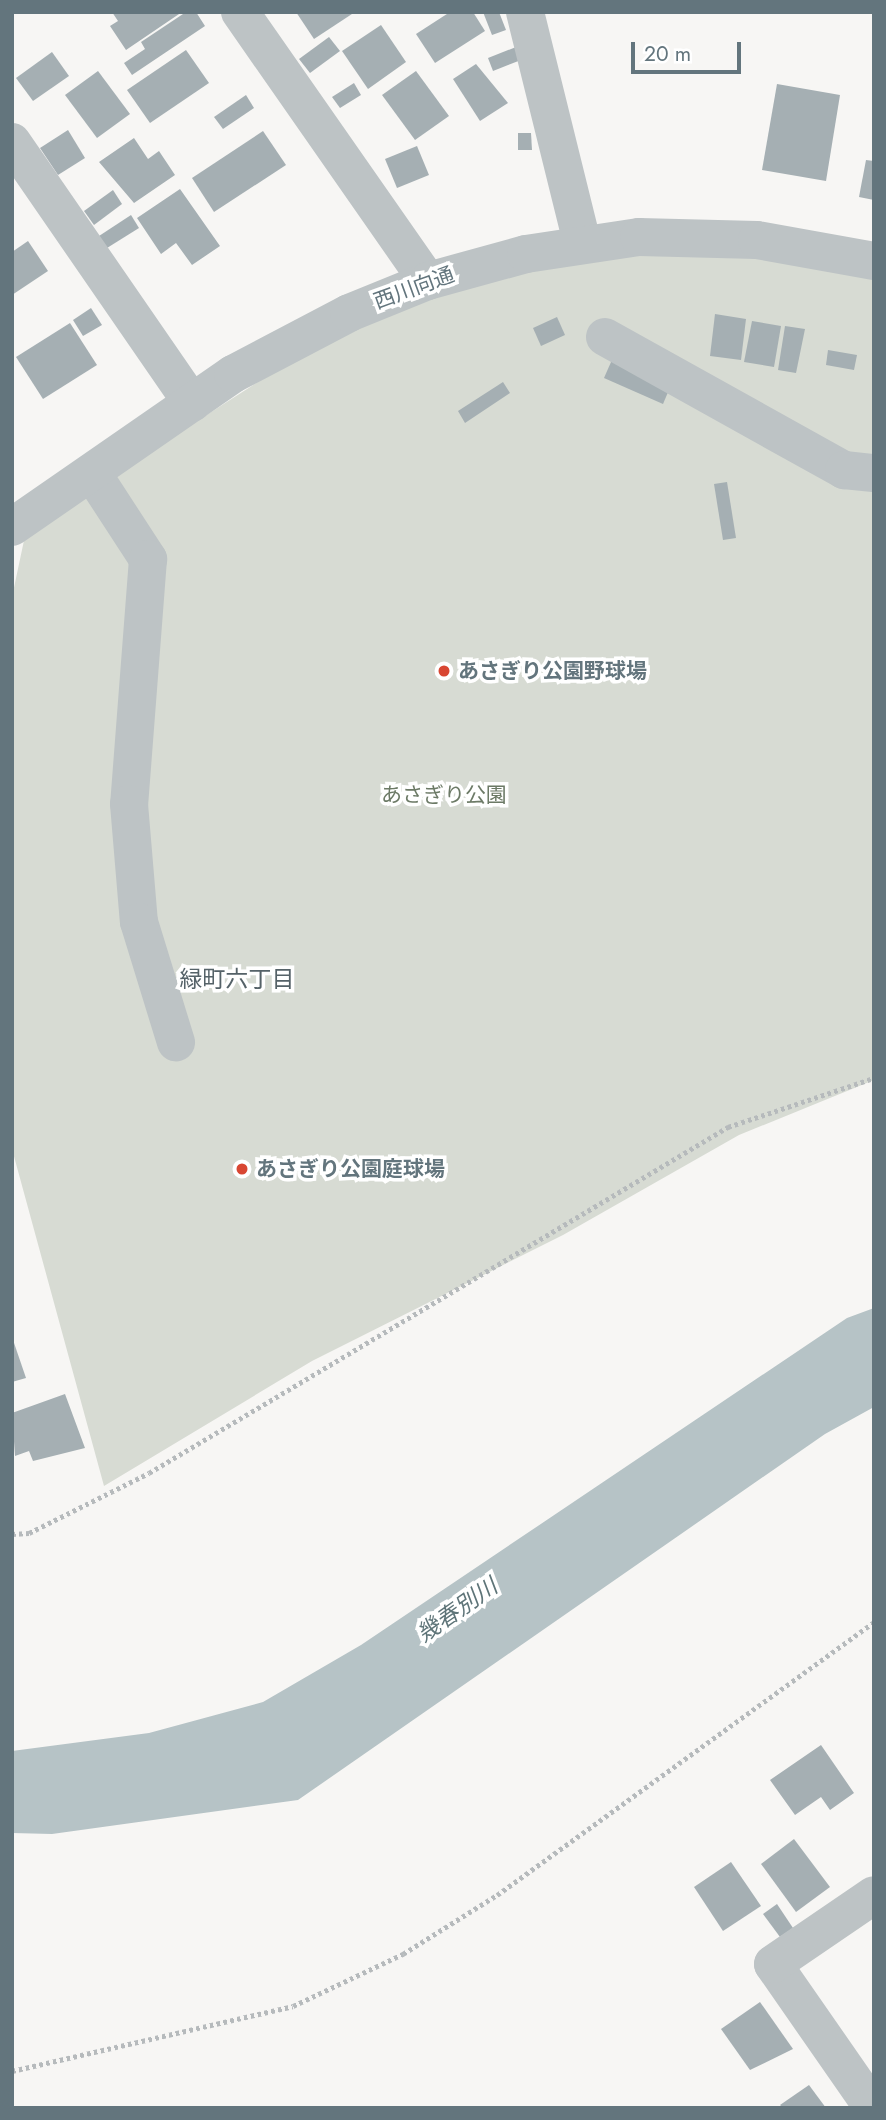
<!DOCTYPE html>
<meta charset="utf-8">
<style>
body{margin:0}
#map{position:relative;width:886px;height:2120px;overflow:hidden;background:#f7f6f4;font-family:Jost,"Noto Sans JP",sans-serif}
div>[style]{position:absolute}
.green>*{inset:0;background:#d7dbd3}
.water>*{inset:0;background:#b6c3c6}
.building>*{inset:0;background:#a5afb3}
.path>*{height:4.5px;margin-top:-2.25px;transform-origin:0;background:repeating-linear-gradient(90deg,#b6babc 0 3.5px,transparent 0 7px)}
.minor>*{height:38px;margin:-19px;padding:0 19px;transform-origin:19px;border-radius:19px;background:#bdc3c5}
.dots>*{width:19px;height:19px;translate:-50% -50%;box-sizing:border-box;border:4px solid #fff;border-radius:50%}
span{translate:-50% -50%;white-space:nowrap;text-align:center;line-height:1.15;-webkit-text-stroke:7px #fff;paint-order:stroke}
.street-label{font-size:21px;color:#63757d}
.poi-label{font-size:21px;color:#63757d;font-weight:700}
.left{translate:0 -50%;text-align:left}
.park-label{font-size:21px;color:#6c7a66}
.neighbourhood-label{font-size:23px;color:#556268}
.water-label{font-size:23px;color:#5e7478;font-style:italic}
.frame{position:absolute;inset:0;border:14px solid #63757d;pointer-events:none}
.scale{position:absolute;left:631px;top:42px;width:110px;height:32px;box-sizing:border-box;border:4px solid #63757d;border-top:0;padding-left:9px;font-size:21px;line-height:24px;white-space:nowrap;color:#63757d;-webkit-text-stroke:5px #fff;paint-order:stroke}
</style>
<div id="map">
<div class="green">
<i style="clip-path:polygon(648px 251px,763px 253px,874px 273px,874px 1080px,739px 1135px,563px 1235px,312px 1361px,104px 1486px,12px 1149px,12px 597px,26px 531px,320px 342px,414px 303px,529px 267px)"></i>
</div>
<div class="water">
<i style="clip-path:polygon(874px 1308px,874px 1407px,825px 1434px,298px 1800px,52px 1834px,12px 1833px,12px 1751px,149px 1733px,263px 1702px,361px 1645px,847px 1318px)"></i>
</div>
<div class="building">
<i style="clip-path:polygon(112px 12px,182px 12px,126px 50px,110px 26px,118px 21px)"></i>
<i style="clip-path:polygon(186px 12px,196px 12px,205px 26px,132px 75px,124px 63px,145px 49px,141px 42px)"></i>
<i style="clip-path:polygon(296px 12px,355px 12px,314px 39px)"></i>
<i style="clip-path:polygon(450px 12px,473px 12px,485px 31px,435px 63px,416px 34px)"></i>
<i style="clip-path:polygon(483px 12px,499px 12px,506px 30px,492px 35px)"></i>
<i style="clip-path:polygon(381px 25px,406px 62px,368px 89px,342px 51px)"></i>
<i style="clip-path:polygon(329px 37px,340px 51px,310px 73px,299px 59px)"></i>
<i style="clip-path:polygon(516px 47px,521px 60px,493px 71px,488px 58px)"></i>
<i style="clip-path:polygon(186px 50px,209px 83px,150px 123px,127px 90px)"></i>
<i style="clip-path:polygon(52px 52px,69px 76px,33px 101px,16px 78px)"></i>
<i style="clip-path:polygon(476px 64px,508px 103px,480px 121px,453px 79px)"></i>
<i style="clip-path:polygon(98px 71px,130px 114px,97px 138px,65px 95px)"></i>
<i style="clip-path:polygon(416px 71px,449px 116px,415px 140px,382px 95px)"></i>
<i style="clip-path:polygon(354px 83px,361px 95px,340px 108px,332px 97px)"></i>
<i style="clip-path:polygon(777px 84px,840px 95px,826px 181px,762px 170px)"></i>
<i style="clip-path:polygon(246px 95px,254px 108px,223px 129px,214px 117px)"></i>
<i style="clip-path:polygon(68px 130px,85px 158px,58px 175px,40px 148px)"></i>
<i style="clip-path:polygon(263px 131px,286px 165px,214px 212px,192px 178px)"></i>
<i style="clip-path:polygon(518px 133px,531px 133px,532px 150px,518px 150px)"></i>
<i style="clip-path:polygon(134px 138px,148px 159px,159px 151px,175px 175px,134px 203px,99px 162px)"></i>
<i style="clip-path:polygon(417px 146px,429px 175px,397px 188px,385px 159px)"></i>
<i style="clip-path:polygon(866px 160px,874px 161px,874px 200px,859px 197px)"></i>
<i style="clip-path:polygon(180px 189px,220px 246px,192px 265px,176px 243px,161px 254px,137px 218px)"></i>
<i style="clip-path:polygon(113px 190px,122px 204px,94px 225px,84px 211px)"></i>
<i style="clip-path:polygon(131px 215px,139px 228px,107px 248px,99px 236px)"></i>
<i style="clip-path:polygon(28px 241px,48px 271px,12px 295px,12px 252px)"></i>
<i style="clip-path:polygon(91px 308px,102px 325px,83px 336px,73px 320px)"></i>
<i style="clip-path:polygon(715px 314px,746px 319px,741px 360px,710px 356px)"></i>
<i style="clip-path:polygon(557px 317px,565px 335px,541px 346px,533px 328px)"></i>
<i style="clip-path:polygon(752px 321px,781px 326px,774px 367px,744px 362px)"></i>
<i style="clip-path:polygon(70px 323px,97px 365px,43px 399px,16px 357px)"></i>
<i style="clip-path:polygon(785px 326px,805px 329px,796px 373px,778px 370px)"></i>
<i style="clip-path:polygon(828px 350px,857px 355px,854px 370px,826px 365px)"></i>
<i style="clip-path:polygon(615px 353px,674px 378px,663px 404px,604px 378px)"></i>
<i style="clip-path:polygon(503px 382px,510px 393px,465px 423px,458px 411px)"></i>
<i style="clip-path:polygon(727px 482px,736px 538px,723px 540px,714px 484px)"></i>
<i style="clip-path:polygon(12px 1337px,26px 1378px,12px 1382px)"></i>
<i style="clip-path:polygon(65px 1394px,85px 1448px,33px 1461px,29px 1451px,15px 1456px,12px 1413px)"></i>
<i style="clip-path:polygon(821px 1745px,854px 1793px,830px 1810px,821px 1797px,795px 1815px,770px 1780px)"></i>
<i style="clip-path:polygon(794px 1839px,830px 1887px,796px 1912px,761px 1864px)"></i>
<i style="clip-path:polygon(731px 1862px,761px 1906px,723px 1931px,694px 1887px)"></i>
<i style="clip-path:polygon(777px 1904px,793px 1928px,780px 1937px,763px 1914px)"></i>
<i style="clip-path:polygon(760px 2002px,793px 2049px,750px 2070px,721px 2029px)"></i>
<i style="clip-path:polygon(809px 2085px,826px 2108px,783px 2108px,780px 2105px)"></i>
</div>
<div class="path">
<i style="left:12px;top:1534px;width:17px;rotate:-3deg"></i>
<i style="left:29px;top:1533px;width:134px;rotate:-26.6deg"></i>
<i style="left:149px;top:1473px;width:675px;rotate:-30.86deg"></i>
<i style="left:728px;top:1127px;width:154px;rotate:-18.6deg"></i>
<i style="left:12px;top:2071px;width:288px;rotate:-13deg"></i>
<i style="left:293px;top:2006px;width:122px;rotate:-25.3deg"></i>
<i style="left:403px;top:1954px;width:111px;rotate:-32.1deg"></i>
<i style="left:497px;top:1895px;width:465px;rotate:-35.9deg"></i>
</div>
<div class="minor">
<i style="left:240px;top:12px;width:328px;rotate:55.1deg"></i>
<i style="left:525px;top:12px;width:238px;rotate:76.1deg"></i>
<i style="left:12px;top:142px;width:317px;rotate:55.4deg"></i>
<i style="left:605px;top:337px;width:274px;rotate:29.1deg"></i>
<i style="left:844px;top:470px;width:30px;rotate:6deg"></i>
<i style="left:92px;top:473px;width:103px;rotate:56.9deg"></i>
<i style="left:148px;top:559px;width:246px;rotate:94.4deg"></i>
<i style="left:129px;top:804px;width:118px;rotate:85.2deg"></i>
<i style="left:139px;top:922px;width:126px;rotate:72.9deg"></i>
<i style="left:12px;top:527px;width:269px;rotate:-34.7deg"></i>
<i style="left:233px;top:374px;width:131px;rotate:-27.7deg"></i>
<i style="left:349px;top:313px;width:85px;rotate:-22.1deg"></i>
<i style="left:428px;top:281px;width:102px;rotate:-15.4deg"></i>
<i style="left:526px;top:254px;width:114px;rotate:-8.6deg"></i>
<i style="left:639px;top:237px;width:118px;rotate:1.5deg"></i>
<i style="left:757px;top:240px;width:119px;rotate:10.2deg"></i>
<i style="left:873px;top:2108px;width:175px;rotate:-124.8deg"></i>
<i style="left:773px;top:1964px;width:122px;rotate:-34.3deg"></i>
</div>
<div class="dots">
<i style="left:444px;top:671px;background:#d84632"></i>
<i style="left:242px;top:1169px;background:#d84632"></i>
</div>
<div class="street-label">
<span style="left:414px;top:288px;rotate:-20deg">西川向通</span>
</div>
<div class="poi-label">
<span class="left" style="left:458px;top:671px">あさぎり公園野球場</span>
<span class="left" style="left:256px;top:1169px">あさぎり公園庭球場</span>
</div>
<div class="park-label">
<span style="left:444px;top:795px">あさぎり公園</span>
</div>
<div class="neighbourhood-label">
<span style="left:237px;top:979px">緑町六丁目</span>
</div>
<div class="water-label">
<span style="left:457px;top:1610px;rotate:-35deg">幾春別川</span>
</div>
<div class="frame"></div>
<div class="scale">20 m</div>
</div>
